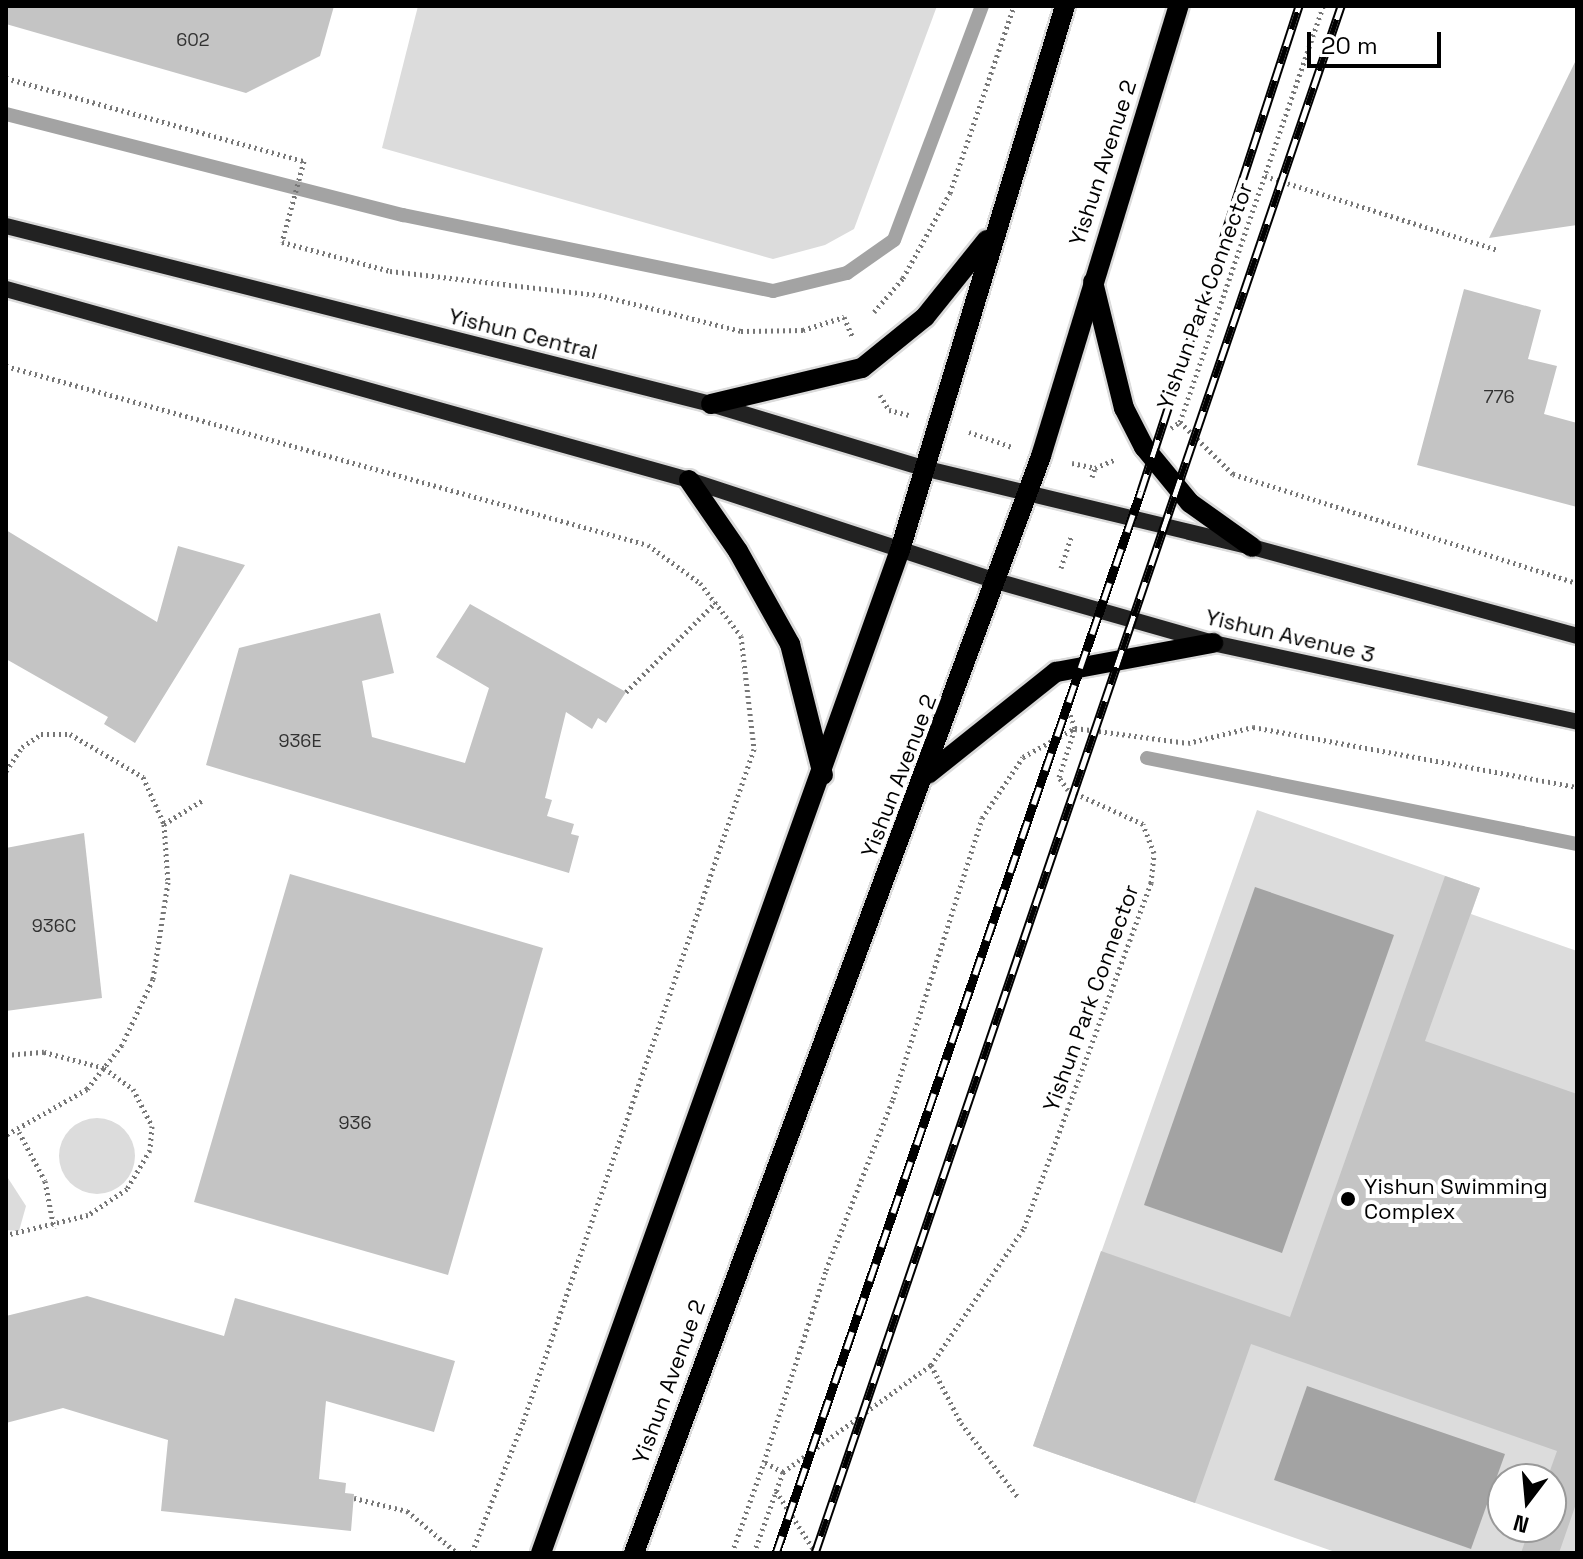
<!DOCTYPE html>
<style>
body{margin:0}
#map{position:relative;width:1583px;height:1559px;overflow:hidden;background:#fff;font-family:"Space Grotesk",sans-serif}
div>[style]{position:absolute}
.green>*{inset:0;background:#dcdcdc}
.round{border-radius:50%}
.water>*{inset:0;background:#a3a3a3}
.stream>*{height:14px;margin:-7px;padding:0 7px;transform-origin:7px;border-radius:7px;background:#a3a3a3}
.building>*{inset:0;background:#c4c4c4}
.path>*{height:5px;margin-top:-2.5px;transform-origin:0;background:repeating-linear-gradient(90deg,#777 0 2px,transparent 0 6px)}
.roads{filter:drop-shadow(2px 0 #dbdbdb) drop-shadow(-2px 0 #dbdbdb) drop-shadow(0 2px #dbdbdb) drop-shadow(0 -2px #dbdbdb)}
.secondary>*{height:16px;margin:-8px;padding:0 8px;transform-origin:8px;border-radius:8px;background:#222}
.primary>*{height:20px;margin:-10px;padding:0 10px;transform-origin:10px;border-radius:10px;background:#000}
.rail>*{height:9px;margin-top:-4.5px;transform-origin:0;background:repeating-linear-gradient(90deg,#fff 0 18px,#000 0 36px);box-sizing:border-box;border-block:2px solid #000}
.dots>*{width:22px;height:22px;translate:-50% -50%;box-sizing:border-box;border:4px solid #fff;border-radius:50%}
span{translate:-50% -50%;white-space:nowrap;text-align:center;line-height:1.15;-webkit-text-stroke:8px #fff;paint-order:stroke}
.number-label{font-size:18px;color:#313131}
.number-label span{-webkit-text-stroke-width:0}
.street-label{font-size:22px;color:#000}
.poi-label{font-size:22px;color:#000}
.left{translate:0 -50%;text-align:left}
.frame{position:absolute;inset:0;border:8px solid #000;pointer-events:none}
.north{position:absolute;left:1487px;top:1463px;width:80px;height:80px;box-sizing:border-box;background:#fff;border:2px solid #999;border-radius:50%;rotate:196deg;font-size:22px;font-weight:700;line-height:32px;text-align:center;color:#000}
.north::after{content:'';display:block;margin:auto;width:28px;height:36px;background:#000;clip-path:polygon(50% 0,100% 100%,50% 72%,0 100%)}
.scale{position:absolute;left:1307px;top:32px;width:134px;height:36px;box-sizing:border-box;border:4px solid #000;border-top:0;padding-left:10px;font-size:24px;line-height:28px;white-space:nowrap;color:#000;-webkit-text-stroke:6px #fff;paint-order:stroke}
</style>
<div id="map">
<div class="green">
<i style="clip-path:polygon(418px 6px,937px 6px,854px 229px,825px 245px,773px 259px,382px 148px)"></i>
<i style="clip-path:polygon(evenodd,1257px 810px,1480px 888px,1471px 914px,1577px 951px,1577px 1553px,1338px 1553px,1033px 1446px,1257px 810px,1503px 1479px,1551px 1479px,1551px 1527px,1503px 1527px,1503px 1479px)"></i>
<i class="round" style="left:59px;top:1118px;width:76px;height:76px"></i>
<i style="clip-path:polygon(6px 1175px,26px 1206px,19px 1231px,6px 1230px)"></i>
</div>
<div class="water">
<i style="clip-path:polygon(1255px 887px,1394px 935px,1282px 1253px,1144px 1205px)"></i>
<i style="clip-path:polygon(1307px 1386px,1505px 1454px,1471px 1549px,1274px 1480px)"></i>
</div>
<div class="stream">
<i style="left:6px;top:114px;width:410px;rotate:14.3deg"></i>
<i style="left:403px;top:215px;width:378px;rotate:11.6deg"></i>
<i style="left:773px;top:291px;width:76px;rotate:-13.7deg"></i>
<i style="left:847px;top:273px;width:57px;rotate:-35.1deg"></i>
<i style="left:894px;top:240px;width:250px;rotate:-69.4deg"></i>
<i style="left:1147px;top:758px;width:439px;rotate:11.3deg"></i>
</div>
<div class="building">
<i style="clip-path:polygon(6px 6px,334px 6px,320px 56px,246px 93px,6px 24px)"></i>
<i style="clip-path:polygon(1577px 58px,1577px 225px,1489px 238px)"></i>
<i style="clip-path:polygon(1464px 289px,1541px 310px,1528px 359px,1557px 366px,1544px 414px,1577px 423px,1577px 507px,1417px 465px)"></i>
<i style="clip-path:polygon(6px 530px,157px 622px,178px 546px,245px 565px,135px 743px,104px 724px,108px 717px,6px 659px)"></i>
<i style="clip-path:polygon(470px 604px,626px 692px,606px 723px,598px 718px,592px 729px,566px 712px,545px 798px,552px 800px,547px 816px,574px 824px,571px 834px,579px 836px,569px 873px,206px 765px,239px 648px,380px 613px,394px 673px,362px 681px,372px 737px,465px 763px,489px 688px,436px 657px)"></i>
<i style="clip-path:polygon(84px 833px,102px 998px,6px 1011px,6px 848px)"></i>
<i style="clip-path:polygon(290px 874px,543px 948px,448px 1275px,194px 1202px)"></i>
<i style="clip-path:polygon(1445px 876px,1480px 888px,1425px 1041px,1577px 1094px,1577px 1501px,1559px 1553px,1521px 1553px,1530px 1527px,1551px 1527px,1547px 1479px,1557px 1451px,1251px 1344px,1195px 1503px,1033px 1446px,1101px 1251px,1290px 1317px)"></i>
<i style="clip-path:polygon(87px 1296px,224px 1336px,235px 1298px,455px 1361px,434px 1432px,326px 1401px,319px 1479px,346px 1483px,345px 1493px,354px 1494px,351px 1531px,161px 1511px,168px 1440px,63px 1408px,6px 1423px,6px 1316px)"></i>
</div>
<div class="path">
<i style="left:6px;top:78px;width:309px;rotate:15.6deg"></i>
<i style="left:304px;top:161px;width:84px;rotate:105.2deg"></i>
<i style="left:282px;top:242px;width:112px;rotate:15deg"></i>
<i style="left:390px;top:271px;width:210px;rotate:6.6deg"></i>
<i style="left:599px;top:295px;width:146px;rotate:14.2deg"></i>
<i style="left:741px;top:331px;width:62px;rotate:-0.9deg"></i>
<i style="left:803px;top:330px;width:43px;rotate:-17.6deg"></i>
<i style="left:844px;top:317px;width:21px;rotate:67deg"></i>
<i style="left:1265px;top:176px;width:244px;rotate:17.6deg"></i>
<i style="left:874px;top:312px;width:45px;rotate:-49.5deg"></i>
<i style="left:903px;top:278px;width:97px;rotate:-61.1deg"></i>
<i style="left:950px;top:193px;width:198px;rotate:-71.1deg"></i>
<i style="left:6px;top:366px;width:666px;rotate:15.58deg"></i>
<i style="left:648px;top:545px;width:64px;rotate:36.2deg"></i>
<i style="left:700px;top:583px;width:67px;rotate:52.3deg"></i>
<i style="left:741px;top:636px;width:114px;rotate:83.4deg"></i>
<i style="left:754px;top:749px;width:712px;rotate:108.94deg"></i>
<i style="left:523px;top:1422px;width:141px;rotate:111.3deg"></i>
<i style="left:880px;top:395px;width:17px;rotate:59deg"></i>
<i style="left:889px;top:410px;width:21px;rotate:14deg"></i>
<i style="left:1180px;top:422px;width:74px;rotate:44.5deg"></i>
<i style="left:1233px;top:474px;width:361px;rotate:17.6deg"></i>
<i style="left:1171px;top:428px;width:11px;rotate:-34deg"></i>
<i style="left:1180px;top:422px;width:440px;rotate:-71deg"></i>
<i style="left:969px;top:432px;width:46px;rotate:19.2deg"></i>
<i style="left:1072px;top:463px;width:24px;rotate:12deg"></i>
<i style="left:1092px;top:477px;width:9px;rotate:-72deg"></i>
<i style="left:1095px;top:468px;width:21px;rotate:-23deg"></i>
<i style="left:1061px;top:568px;width:35px;rotate:-72deg"></i>
<i style="left:626px;top:692px;width:127px;rotate:-45deg"></i>
<i style="left:6px;top:771px;width:29px;rotate:-56deg"></i>
<i style="left:22px;top:747px;width:23px;rotate:-34deg"></i>
<i style="left:41px;top:734px;width:29px"></i>
<i style="left:70px;top:734px;width:85px;rotate:30.5deg"></i>
<i style="left:143px;top:777px;width:51px;rotate:65.9deg"></i>
<i style="left:164px;top:824px;width:58px;rotate:86.1deg"></i>
<i style="left:168px;top:882px;width:98px;rotate:98.8deg"></i>
<i style="left:153px;top:979px;width:73px;rotate:115.2deg"></i>
<i style="left:122px;top:1045px;width:56px;rotate:128.5deg"></i>
<i style="left:87px;top:1089px;width:93px;rotate:150.4deg"></i>
<i style="left:164px;top:824px;width:46px;rotate:-31.6deg"></i>
<i style="left:6px;top:1055px;width:38px;rotate:-5deg"></i>
<i style="left:44px;top:1052px;width:62px;rotate:14.9deg"></i>
<i style="left:104px;top:1068px;width:36px;rotate:36deg"></i>
<i style="left:133px;top:1089px;width:42px;rotate:62.8deg"></i>
<i style="left:152px;top:1126px;width:24px;rotate:95deg"></i>
<i style="left:150px;top:1150px;width:45px;rotate:120.5deg"></i>
<i style="left:127px;top:1189px;width:47px;rotate:146.3deg"></i>
<i style="left:88px;top:1215px;width:84px;rotate:166.3deg"></i>
<i style="left:19px;top:1132px;width:55px;rotate:62deg"></i>
<i style="left:45px;top:1181px;width:48px;rotate:79.2deg"></i>
<i style="left:931px;top:1365px;width:65px;rotate:62.7deg"></i>
<i style="left:961px;top:1423px;width:93px;rotate:52.4deg"></i>
<i style="left:783px;top:1472px;width:21px;rotate:-152deg"></i>
<i style="left:764px;top:1462px;width:202px;rotate:-72.1deg"></i>
<i style="left:826px;top:1270px;width:184px;rotate:-68.6deg"></i>
<i style="left:893px;top:1099px;width:295px;rotate:-72.4deg"></i>
<i style="left:982px;top:818px;width:73px;rotate:-56.1deg"></i>
<i style="left:1023px;top:757px;width:60px;rotate:-29.1deg"></i>
<i style="left:1075px;top:728px;width:114px;rotate:7.6deg"></i>
<i style="left:1188px;top:743px;width:67px;rotate:-13.8deg"></i>
<i style="left:1253px;top:727px;width:330px;rotate:10.5deg"></i>
<i style="left:776px;top:1491px;width:74px;rotate:57.2deg"></i>
<i style="left:354px;top:1498px;width:55px;rotate:13.8deg"></i>
<i style="left:407px;top:1511px;width:65px;rotate:40deg"></i>
<i style="left:732px;top:1553px;width:96px;rotate:-70.6deg"></i>
<i style="left:754px;top:1553px;width:86px;rotate:-70.3deg"></i>
<i style="left:783px;top:1472px;width:183px;rotate:-35.9deg"></i>
<i style="left:931px;top:1365px;width:166px;rotate:-55.8deg"></i>
<i style="left:1024px;top:1228px;width:368px;rotate:-69.8deg"></i>
<i style="left:1151px;top:883px;width:30px;rotate:-84deg"></i>
<i style="left:1154px;top:853px;width:31px;rotate:-111deg"></i>
<i style="left:1143px;top:824px;width:82px;rotate:-155.6deg"></i>
<i style="left:1068px;top:790px;width:16px;rotate:-125deg"></i>
<i style="left:1059px;top:777px;width:52px;rotate:-71.9deg"></i>
<i style="left:1075px;top:728px;width:27px;rotate:-110deg"></i>
</div>
<div class="roads">
<div class="secondary">
<i style="left:6px;top:226px;width:727px;rotate:14.17deg"></i>
<i style="left:711px;top:404px;width:221px;rotate:16.8deg"></i>
<i style="left:923px;top:468px;width:338px;rotate:13.5deg"></i>
<i style="left:1252px;top:547px;width:337px;rotate:15.3deg"></i>
<i style="left:6px;top:289px;width:709px;rotate:15.62deg"></i>
<i style="left:689px;top:480px;width:323px;rotate:18.2deg"></i>
<i style="left:996px;top:581px;width:226px;rotate:15.9deg"></i>
<i style="left:1213px;top:643px;width:372px;rotate:12.2deg"></i>
</div>
<div class="primary">
<i style="left:1093px;top:282px;width:130px;rotate:76.2deg"></i>
<i style="left:1124px;top:408px;width:44px;rotate:62.9deg"></i>
<i style="left:1144px;top:447px;width:72px;rotate:50.6deg"></i>
<i style="left:1190px;top:503px;width:76px;rotate:35.4deg"></i>
<i style="left:711px;top:404px;width:155px;rotate:-13.4deg"></i>
<i style="left:862px;top:368px;width:81px;rotate:-39deg"></i>
<i style="left:925px;top:317px;width:99px;rotate:-51.2deg"></i>
<i style="left:689px;top:480px;width:86px;rotate:55.4deg"></i>
<i style="left:738px;top:551px;width:107px;rotate:60.8deg"></i>
<i style="left:790px;top:644px;width:135px;rotate:75.9deg"></i>
<i style="left:928px;top:774px;width:164px;rotate:-38.6deg"></i>
<i style="left:1056px;top:672px;width:160px;rotate:-10.5deg"></i>
<i style="left:541px;top:1553px;width:1065px;rotate:-70.31deg"></i>
<i style="left:900px;top:550px;width:568px;rotate:-73.13deg"></i>
<i style="left:634px;top:1553px;width:1170px;rotate:-69.64deg"></i>
<i style="left:1041px;top:456px;width:471px;rotate:-73deg"></i>
</div>
</div>
<div class="rail">
<i style="left:776px;top:1553px;width:1123px;rotate:-71.03deg"></i>
<i style="left:1141px;top:491px;width:510px;rotate:-71.96deg"></i>
<i style="left:815px;top:1553px;width:1634px;rotate:-71.22deg"></i>
</div>
<div class="dots">
<i style="left:1348px;top:1199px;background:#000"></i>
</div>
<div class="number-label">
<span style="left:193px;top:40px">602</span>
<span style="left:1499px;top:397px">776</span>
<span style="left:300px;top:741px">936E</span>
<span style="left:54px;top:926px">936C</span>
<span style="left:355px;top:1123px">936</span>
</div>
<div class="street-label">
<span style="left:1103px;top:163px;rotate:-72deg">Yishun Avenue 2</span>
<span style="left:1205px;top:296px;rotate:-70deg">Yishun Park Connector</span>
<span style="left:523px;top:334px;rotate:14deg">Yishun Central</span>
<span style="left:1290px;top:636px;rotate:13deg">Yishun Avenue 3</span>
<span style="left:899px;top:776px;rotate:-69deg">Yishun Avenue 2</span>
<span style="left:1091px;top:998px;rotate:-70deg">Yishun Park Connector</span>
<span style="left:669px;top:1382px;rotate:-70deg">Yishun Avenue 2</span>
</div>
<div class="poi-label">
<span class="left" style="left:1364px;top:1199px">Yishun Swimming<br>Complex</span>
</div>
<div class="frame"></div>
<div class="north">N</div>
<div class="scale">20 m</div>
</div>
